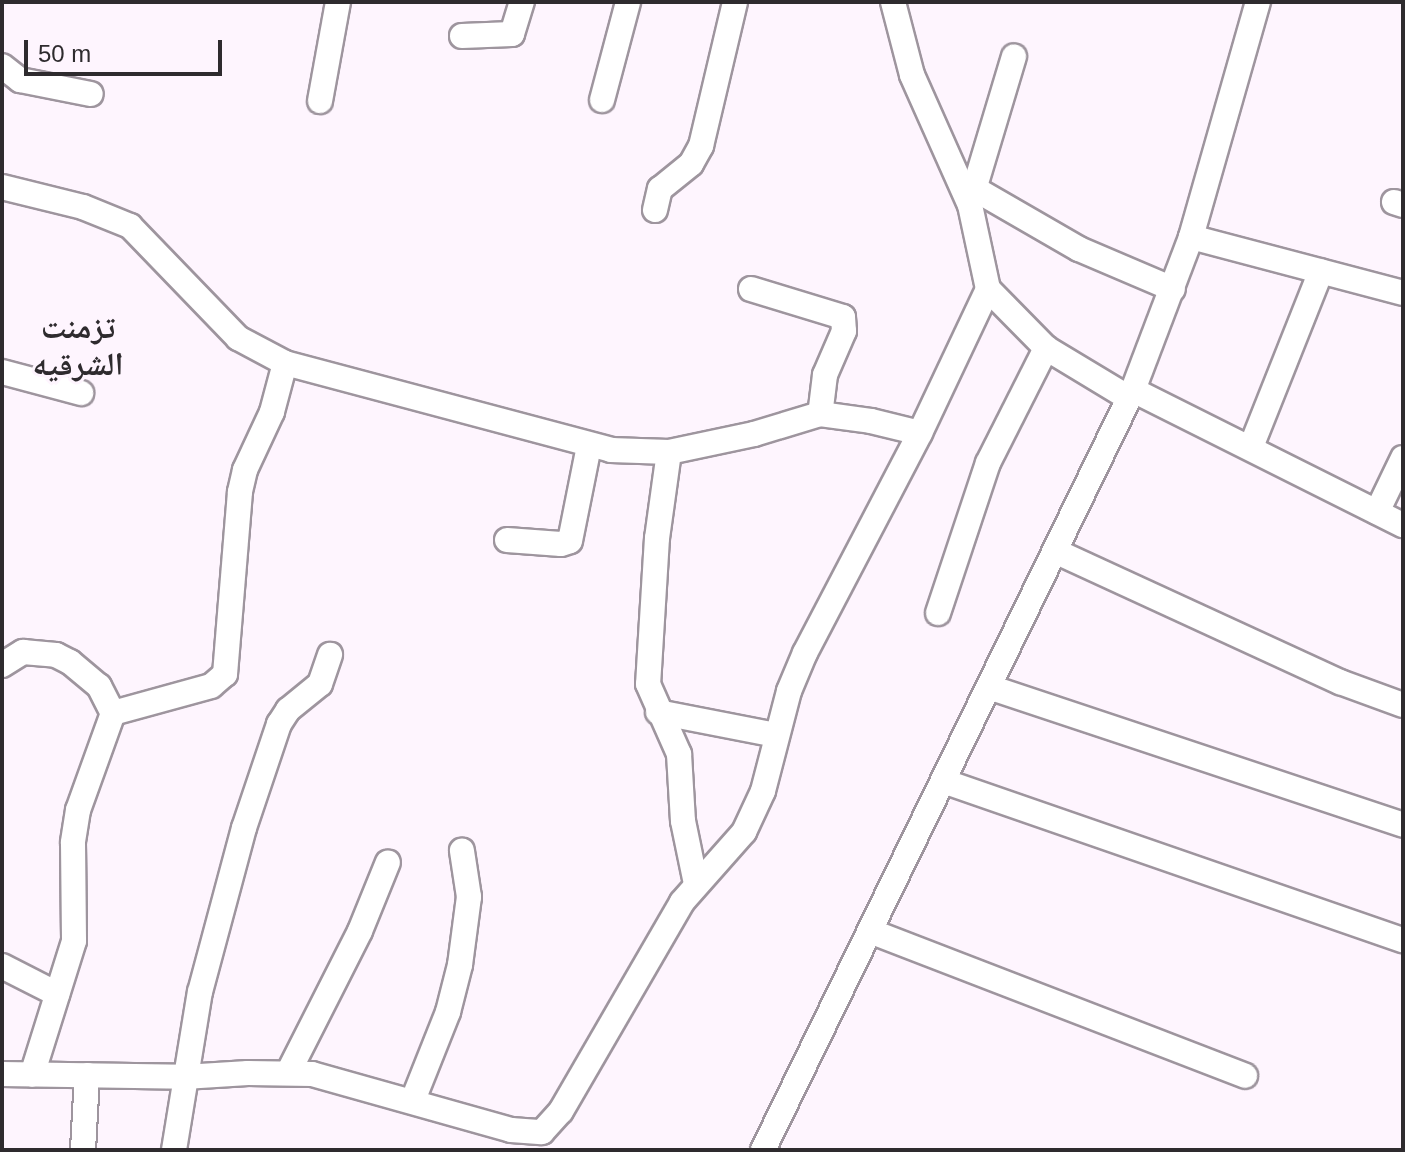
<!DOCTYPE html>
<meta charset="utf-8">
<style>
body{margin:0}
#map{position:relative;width:1405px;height:1152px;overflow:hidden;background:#fef5fe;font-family:Arial,"Noto Naskh Arabic",sans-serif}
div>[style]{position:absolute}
.roads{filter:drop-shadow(2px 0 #9e959e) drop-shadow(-2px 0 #9e959e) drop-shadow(0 2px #9e959e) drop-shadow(0 -2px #9e959e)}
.street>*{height:24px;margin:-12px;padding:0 12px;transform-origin:12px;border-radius:12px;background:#fff}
span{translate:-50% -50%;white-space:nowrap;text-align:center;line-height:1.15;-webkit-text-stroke:6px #fef5fe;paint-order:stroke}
.quarter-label{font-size:32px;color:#2e2b2e;font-weight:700}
.frame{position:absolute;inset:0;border:4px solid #2e2b2e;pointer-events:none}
.scale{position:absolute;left:24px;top:40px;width:198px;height:36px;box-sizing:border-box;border:4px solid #2e2b2e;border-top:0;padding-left:10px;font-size:24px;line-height:28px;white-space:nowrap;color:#2e2b2e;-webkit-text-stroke:6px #fef5fe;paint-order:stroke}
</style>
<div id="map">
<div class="roads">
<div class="street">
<i style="left:893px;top:2px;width:75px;rotate:75.4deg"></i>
<i style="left:912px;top:75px;width:142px;rotate:66deg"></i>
<i style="left:970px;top:205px;width:86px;rotate:77.9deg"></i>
<i style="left:988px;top:289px;width:83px;rotate:45.5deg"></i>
<i style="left:1046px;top:348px;width:97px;rotate:31.1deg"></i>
<i style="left:462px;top:36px;width:50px;rotate:-2.3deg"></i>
<i style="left:512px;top:34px;width:34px;rotate:-73deg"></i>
<i style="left:2px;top:66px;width:23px;rotate:38deg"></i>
<i style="left:20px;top:80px;width:72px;rotate:11.2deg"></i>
<i style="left:602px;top:100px;width:101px;rotate:-75.1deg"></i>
<i style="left:320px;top:101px;width:101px;rotate:-79.7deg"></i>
<i style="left:2px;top:187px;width:83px;rotate:13.9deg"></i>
<i style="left:83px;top:207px;width:51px;rotate:22deg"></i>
<i style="left:130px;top:226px;width:156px;rotate:46deg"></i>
<i style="left:238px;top:338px;width:53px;rotate:28deg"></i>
<i style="left:285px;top:363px;width:51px;rotate:104.9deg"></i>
<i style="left:272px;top:412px;width:64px;rotate:115deg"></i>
<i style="left:245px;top:470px;width:23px;rotate:103deg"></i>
<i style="left:240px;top:492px;width:183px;rotate:94.7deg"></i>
<i style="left:225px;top:674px;width:18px;rotate:139deg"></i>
<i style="left:211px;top:686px;width:102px;rotate:164.6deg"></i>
<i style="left:975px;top:189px;width:120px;rotate:30deg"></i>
<i style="left:1079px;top:249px;width:102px;rotate:23.1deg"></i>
<i style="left:1394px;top:202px;width:9px;rotate:18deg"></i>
<i style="left:970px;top:203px;width:153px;rotate:-73.3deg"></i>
<i style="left:655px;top:210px;width:22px;rotate:-77deg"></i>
<i style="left:660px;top:189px;width:40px;rotate:-39deg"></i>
<i style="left:691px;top:164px;width:21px;rotate:-61deg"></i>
<i style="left:701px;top:146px;width:148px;rotate:-76.7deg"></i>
<i style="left:1191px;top:237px;width:219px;rotate:14.8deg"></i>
<i style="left:751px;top:289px;width:96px;rotate:16.9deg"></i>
<i style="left:843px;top:317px;width:14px;rotate:86deg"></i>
<i style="left:844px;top:331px;width:48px;rotate:113.4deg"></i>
<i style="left:825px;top:375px;width:39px;rotate:97deg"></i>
<i style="left:285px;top:363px;width:337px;rotate:14.9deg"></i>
<i style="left:611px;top:450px;width:58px;rotate:2deg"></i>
<i style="left:669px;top:452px;width:87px;rotate:-12deg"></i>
<i style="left:754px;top:434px;width:69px;rotate:-16.9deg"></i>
<i style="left:820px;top:414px;width:51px;rotate:7.8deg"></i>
<i style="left:871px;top:421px;width:50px;rotate:13.8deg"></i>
<i style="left:2px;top:372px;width:82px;rotate:14.9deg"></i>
<i style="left:1133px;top:390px;width:302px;rotate:26.6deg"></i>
<i style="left:1251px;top:447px;width:189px;rotate:-68.3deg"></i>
<i style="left:669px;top:452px;width:87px;rotate:97.9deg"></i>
<i style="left:657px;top:538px;width:146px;rotate:93.5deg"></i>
<i style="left:648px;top:684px;width:77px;rotate:66.1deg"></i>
<i style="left:679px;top:754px;width:67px;rotate:86.6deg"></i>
<i style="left:683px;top:821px;width:64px;rotate:78.3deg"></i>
<i style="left:1377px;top:512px;width:60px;rotate:-64.3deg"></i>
<i style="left:507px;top:540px;width:54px;rotate:4.2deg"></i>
<i style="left:561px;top:544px;width:9px;rotate:-18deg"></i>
<i style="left:570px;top:541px;width:97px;rotate:-78.7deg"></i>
<i style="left:1055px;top:551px;width:314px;rotate:24.7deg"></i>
<i style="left:1340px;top:682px;width:67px;rotate:20.1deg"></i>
<i style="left:938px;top:613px;width:158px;rotate:-71.6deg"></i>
<i style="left:988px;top:463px;width:129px;rotate:-63.2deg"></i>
<i style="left:2px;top:665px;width:25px;rotate:-32deg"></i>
<i style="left:23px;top:652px;width:33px;rotate:5deg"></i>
<i style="left:56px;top:655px;width:16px;rotate:27deg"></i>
<i style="left:70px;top:662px;width:38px;rotate:40deg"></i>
<i style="left:99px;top:686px;width:30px;rotate:63deg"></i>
<i style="left:113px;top:713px;width:103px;rotate:109.8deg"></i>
<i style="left:78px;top:810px;width:33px;rotate:99deg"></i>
<i style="left:73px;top:843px;width:98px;rotate:89.4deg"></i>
<i style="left:74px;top:941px;width:140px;rotate:107.4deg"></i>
<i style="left:989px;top:687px;width:436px;rotate:18.4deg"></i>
<i style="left:658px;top:712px;width:120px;rotate:11deg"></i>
<i style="left:943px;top:781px;width:487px;rotate:19.1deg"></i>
<i style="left:870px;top:931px;width:402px;rotate:21.1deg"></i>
<i style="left:2px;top:966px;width:62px;rotate:27deg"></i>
<i style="left:288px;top:1073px;width:159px;rotate:-63.1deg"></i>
<i style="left:360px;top:931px;width:74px;rotate:-67.9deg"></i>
<i style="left:2px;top:1074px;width:182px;rotate:0.9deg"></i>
<i style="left:184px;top:1077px;width:64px;rotate:-3.6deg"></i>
<i style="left:248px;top:1073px;width:64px;rotate:0.9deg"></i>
<i style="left:312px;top:1074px;width:207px;rotate:15.7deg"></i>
<i style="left:511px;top:1130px;width:31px;rotate:4deg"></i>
<i style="left:542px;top:1132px;width:28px;rotate:-48deg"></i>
<i style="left:561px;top:1111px;width:241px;rotate:-59.9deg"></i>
<i style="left:682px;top:902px;width:94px;rotate:-48.5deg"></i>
<i style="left:744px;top:832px;width:45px;rotate:-65.1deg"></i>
<i style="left:763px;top:791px;width:103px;rotate:-75.4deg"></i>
<i style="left:789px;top:691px;width:41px;rotate:-67.2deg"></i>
<i style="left:805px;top:653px;width:248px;rotate:-62.4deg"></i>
<i style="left:920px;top:433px;width:159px;rotate:-64.7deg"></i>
<i style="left:413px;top:1100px;width:95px;rotate:-68.3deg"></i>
<i style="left:448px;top:1012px;width:49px;rotate:-75.7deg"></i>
<i style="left:460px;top:965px;width:69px;rotate:-82.5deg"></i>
<i style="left:469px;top:897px;width:47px;rotate:-98.7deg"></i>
<i style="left:83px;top:1150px;width:75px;rotate:-86.9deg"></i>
<i style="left:174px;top:1150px;width:160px;rotate:-80.7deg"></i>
<i style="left:200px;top:992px;width:170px;rotate:-75deg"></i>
<i style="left:244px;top:828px;width:110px;rotate:-71.4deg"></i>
<i style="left:279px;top:724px;width:17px;rotate:-57deg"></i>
<i style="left:288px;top:710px;width:41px;rotate:-39.1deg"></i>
<i style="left:320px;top:684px;width:31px;rotate:-71deg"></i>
<i style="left:763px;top:1150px;width:845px;rotate:-64.04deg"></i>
<i style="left:1133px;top:390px;width:164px;rotate:-69.2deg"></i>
<i style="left:1191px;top:237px;width:244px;rotate:-74.1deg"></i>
</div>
</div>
<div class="quarter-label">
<span style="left:78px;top:346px">تزمنت<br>الشرقيه</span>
</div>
<div class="frame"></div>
<div class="scale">50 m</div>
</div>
